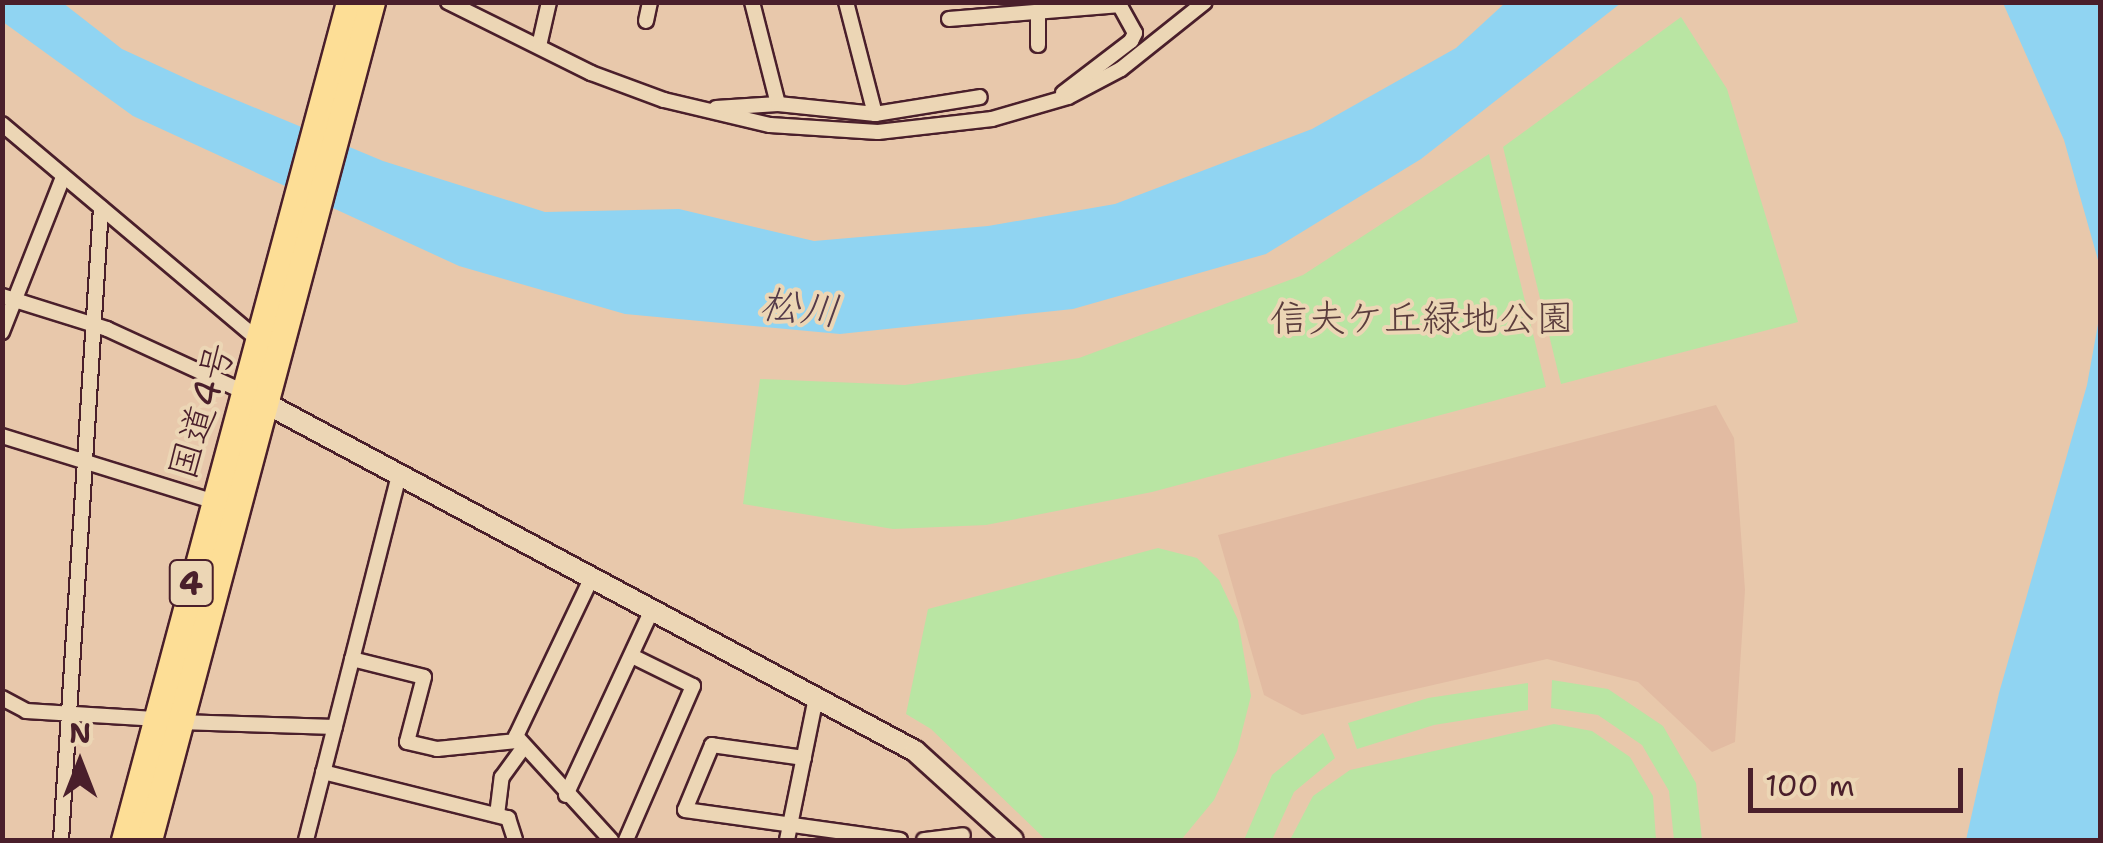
<!DOCTYPE html>
<meta charset="utf-8">
<style>
body{margin:0}
#map{position:relative;width:2103px;height:843px;overflow:hidden;background:#e8c8ab;font-family:"Shantell Sans","Klee One",sans-serif}
div>[style]{position:absolute}
.built>*{inset:0;background:#e2bba2}
.green>*{inset:0;background:#b9e5a3}
.water>*{inset:0;background:#90d4f2}
.roads{filter:drop-shadow(2px 0 #4a1f2b) drop-shadow(-2px 0 #4a1f2b) drop-shadow(0 2px #4a1f2b) drop-shadow(0 -2px #4a1f2b)}
.street>*{height:14px;margin:-7px;padding:0 7px;transform-origin:7px;border-radius:7px;background:#ecd6b5}
.secondary>*{height:20px;margin:-10px;padding:0 10px;transform-origin:10px;border-radius:10px;background:#ecd6b5}
.highway>*{height:25px;margin:-12.5px;padding:0 12.5px;transform-origin:12.5px;border-radius:12.5px;background:#fdde96}
span{translate:-50% -50%;white-space:nowrap;text-align:center;line-height:1.15;-webkit-text-stroke:8px #ecd6b5;paint-order:stroke}
.shield-label span{padding:2px 8px;background:#ecd6b5;border:2px solid;border-radius:8px;-webkit-text-stroke-width:0}
.shield-label{font-size:35px;color:#4a1f2b;font-weight:700}
.park-label{font-size:38px;color:#5b3d3d}
.street-label{font-size:38px;color:#4a1f2b}
.water-label{font-size:40px;color:#543a49;font-style:italic}
.frame{position:absolute;inset:0;border:5px solid #4a1f2b;pointer-events:none}
.north{position:absolute;left:30px;top:713px;width:100px;height:100px;-webkit-text-stroke:8px #ecd6b5;paint-order:stroke;rotate:0deg;font-size:28px;font-weight:700;line-height:40px;text-align:center;color:#4a1f2b}
.north::after{content:'';display:block;margin:auto;width:35px;height:45px;background:#4a1f2b;clip-path:polygon(50% 0,100% 100%,50% 72%,0 100%)}
.scale{position:absolute;left:1748px;top:768px;width:215px;height:45px;box-sizing:border-box;border:5px solid #4a1f2b;border-top:0;padding-left:12px;font-size:30px;line-height:35px;white-space:nowrap;color:#4a1f2b;-webkit-text-stroke:8px #ecd6b5;paint-order:stroke}
</style>
<div id="map">
<div class="built">
<i style="clip-path:polygon(1716px 405px,1734px 438px,1745px 590px,1735px 742px,1712px 752px,1638px 682px,1547px 659px,1302px 715px,1264px 695px,1218px 535px)"></i>
</div>
<div class="green">
<i style="clip-path:polygon(1681px 17px,1727px 89px,1798px 322px,1561px 384px,1503px 147px)"></i>
<i style="clip-path:polygon(1489px 154px,1546px 387px,1152px 492px,986px 525px,893px 529px,743px 504px,760px 379px,905px 385px,1079px 358px,1303px 275px)"></i>
<i style="clip-path:polygon(1158px 548px,1197px 558px,1219px 580px,1238px 620px,1251px 696px,1237px 751px,1214px 800px,1181px 840px,1046px 840px,931px 729px,906px 714px,928px 609px)"></i>
<i style="clip-path:polygon(1552px 680px,1608px 689px,1663px 726px,1696px 783px,1702px 840px,1674px 840px,1669px 791px,1642px 745px,1598px 715px,1551px 708px)"></i>
<i style="clip-path:polygon(1528px 683px,1528px 710px,1434px 725px,1357px 749px,1348px 723px,1428px 698px)"></i>
<i style="clip-path:polygon(1554px 724px,1592px 731px,1630px 757px,1653px 796px,1656px 840px,1290px 840px,1313px 796px,1350px 770px)"></i>
<i style="clip-path:polygon(1323px 733px,1335px 758px,1294px 792px,1272px 840px,1244px 840px,1272px 775px)"></i>
</div>
<div class="water">
<i style="clip-path:polygon(3px 3px,63px 3px,122px 49px,198px 84px,383px 161px,545px 212px,679px 209px,814px 241px,988px 226px,1115px 204px,1312px 129px,1456px 48px,1505px 3px,1621px 3px,1421px 159px,1266px 254px,1073px 309px,840px 334px,625px 314px,459px 266px,133px 116px,3px 22px)"></i>
<i style="clip-path:polygon(2003px 3px,2100px 3px,2100px 267px,2064px 140px)"></i>
<i style="clip-path:polygon(2100px 313px,2100px 840px,1966px 840px,1999px 693px,2087px 385px)"></i>
</div>
<div class="roads">
<div class="street">
<i style="left:448px;top:2px;width:160px;rotate:26.4deg"></i>
<i style="left:591px;top:73px;width:78px;rotate:20.3deg"></i>
<i style="left:664px;top:100px;width:109px;rotate:13.3deg"></i>
<i style="left:770px;top:125px;width:108px;rotate:3.7deg"></i>
<i style="left:878px;top:132px;width:115px;rotate:-6.5deg"></i>
<i style="left:992px;top:119px;width:79px;rotate:-16.1deg"></i>
<i style="left:1068px;top:97px;width:60px;rotate:-27.8deg"></i>
<i style="left:1121px;top:69px;width:107px;rotate:-38.6deg"></i>
<i style="left:752px;top:2px;width:105px;rotate:75.7deg"></i>
<i style="left:949px;top:19px;width:172px;rotate:-4.7deg"></i>
<i style="left:646px;top:21px;width:19px;rotate:-78deg"></i>
<i style="left:1038px;top:45px;width:32px;rotate:-90deg"></i>
<i style="left:539px;top:46px;width:45px;rotate:-77.2deg"></i>
<i style="left:1063px;top:93px;width:86px;rotate:-37.4deg"></i>
<i style="left:1131px;top:41px;width:9px;rotate:-63deg"></i>
<i style="left:1135px;top:33px;width:35px;rotate:-119deg"></i>
<i style="left:716px;top:108px;width:62px;rotate:-3.7deg"></i>
<i style="left:778px;top:104px;width:98px;rotate:5.9deg"></i>
<i style="left:875px;top:114px;width:116px;rotate:-104.5deg"></i>
<i style="left:875px;top:114px;width:106px;rotate:-9.2deg"></i>
<i style="left:2px;top:124px;width:339px;rotate:40.1deg"></i>
<i style="left:2px;top:296px;width:110px;rotate:17.4deg"></i>
<i style="left:107px;top:329px;width:153px;rotate:24.7deg"></i>
<i style="left:2px;top:332px;width:163px;rotate:-68.5deg"></i>
<i style="left:2px;top:436px;width:220px;rotate:17.2deg"></i>
<i style="left:591px;top:579px;width:174px;rotate:115.5deg"></i>
<i style="left:516px;top:736px;width:141px;rotate:47.6deg"></i>
<i style="left:352px;top:659px;width:74px;rotate:14deg"></i>
<i style="left:424px;top:677px;width:67px;rotate:104.7deg"></i>
<i style="left:407px;top:742px;width:31px;rotate:13deg"></i>
<i style="left:437px;top:749px;width:80px;rotate:-5.7deg"></i>
<i style="left:2px;top:698px;width:27px;rotate:28deg"></i>
<i style="left:26px;top:711px;width:129px;rotate:3.5deg"></i>
<i style="left:179px;top:722px;width:156px;rotate:1.8deg"></i>
<i style="left:804px;top:758px;width:93px;rotate:-172deg"></i>
<i style="left:712px;top:745px;width:70px;rotate:112.6deg"></i>
<i style="left:685px;top:810px;width:217px;rotate:7.9deg"></i>
<i style="left:323px;top:772px;width:191px;rotate:14deg"></i>
<i style="left:508px;top:818px;width:23px;rotate:72deg"></i>
<i style="left:566px;top:795px;width:204px;rotate:-65.1deg"></i>
<i style="left:497px;top:815px;width:38px;rotate:-83deg"></i>
<i style="left:502px;top:777px;width:34px;rotate:-54deg"></i>
<i style="left:61px;top:840px;width:633px;rotate:-86.38deg"></i>
<i style="left:306px;top:840px;width:373px;rotate:-75.7deg"></i>
<i style="left:626px;top:840px;width:168px;rotate:-66.5deg"></i>
<i style="left:693px;top:686px;width:68px;rotate:-153.8deg"></i>
<i style="left:787px;top:840px;width:145px;rotate:-78.5deg"></i>
<i style="left:924px;top:840px;width:39px;rotate:-7deg"></i>
</div>
<div class="secondary">
<i style="left:254px;top:397px;width:750px;rotate:28.17deg"></i>
<i style="left:915px;top:751px;width:132px;rotate:42.2deg"></i>
</div>
<div class="highway">
<i style="left:124px;top:840px;width:868px;rotate:-74.97deg"></i>
<i style="left:149px;top:840px;width:867px;rotate:-75.1deg"></i>
</div>
</div>
<div class="shield-label">
<span style="left:191px;top:583px">4</span>
</div>
<div class="park-label">
<span style="left:1422px;top:318px">信夫ケ丘緑地公園</span>
</div>
<div class="street-label">
<span style="left:201px;top:411px;rotate:-73deg">国道4号</span>
</div>
<div class="water-label">
<span style="left:800px;top:307px;rotate:6deg">松川</span>
</div>
<div class="frame"></div>
<div class="north">N</div>
<div class="scale">100 m</div>
</div>
